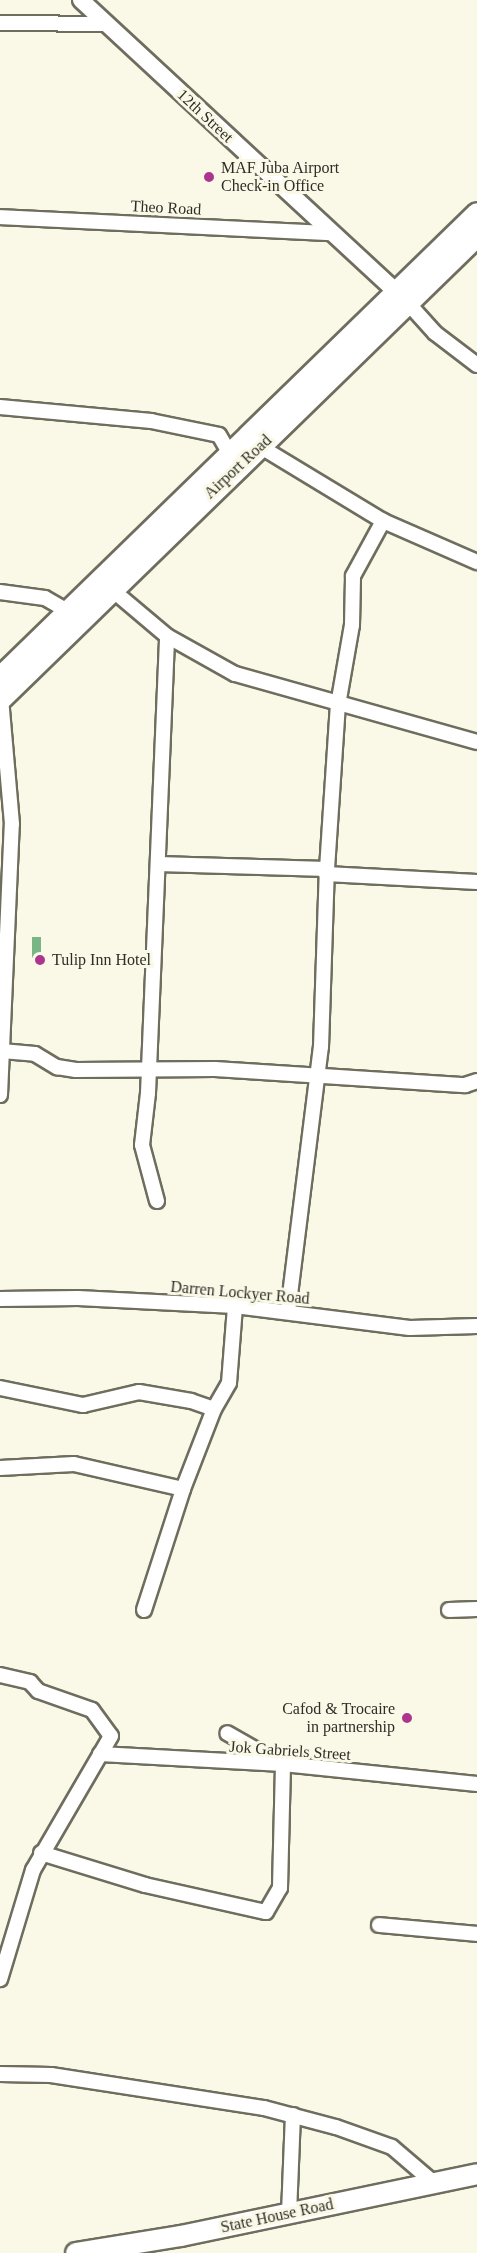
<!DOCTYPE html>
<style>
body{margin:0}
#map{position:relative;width:477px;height:2253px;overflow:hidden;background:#faf8e6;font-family:"Times New Roman",serif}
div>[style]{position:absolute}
.water>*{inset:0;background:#79b686}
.roads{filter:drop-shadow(2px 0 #6f6d5e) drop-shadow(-2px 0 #6f6d5e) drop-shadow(0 2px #6f6d5e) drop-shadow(0 -2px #6f6d5e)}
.minor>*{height:14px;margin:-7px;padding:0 7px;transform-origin:7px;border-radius:7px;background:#fff}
.tertiary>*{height:16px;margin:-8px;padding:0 8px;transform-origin:8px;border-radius:8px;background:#fff}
.secondary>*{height:20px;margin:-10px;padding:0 10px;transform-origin:10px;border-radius:10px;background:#fff}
.primary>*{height:21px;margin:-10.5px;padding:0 10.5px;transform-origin:10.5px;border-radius:10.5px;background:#fff}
.dots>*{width:16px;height:16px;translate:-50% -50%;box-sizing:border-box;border:3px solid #faf8e6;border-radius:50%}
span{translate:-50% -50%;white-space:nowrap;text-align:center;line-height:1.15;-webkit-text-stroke:6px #faf8e6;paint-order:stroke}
.street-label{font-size:16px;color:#2e2e27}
.poi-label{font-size:16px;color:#2e2e27}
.left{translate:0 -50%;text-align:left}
.right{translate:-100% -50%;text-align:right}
</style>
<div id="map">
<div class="water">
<i style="clip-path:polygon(32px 937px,41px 937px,41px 958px,32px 958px)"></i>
</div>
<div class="roads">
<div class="minor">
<i style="left:0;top:23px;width:106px;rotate:0.5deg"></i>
<i style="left:0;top:217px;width:330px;rotate:2.8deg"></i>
<i style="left:408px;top:303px;width:40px;rotate:48deg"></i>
<i style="left:435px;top:333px;width:53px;rotate:37.3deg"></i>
<i style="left:0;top:407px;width:152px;rotate:5.3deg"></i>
<i style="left:151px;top:421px;width:69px;rotate:11.6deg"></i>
<i style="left:219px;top:435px;width:20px;rotate:60deg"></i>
<i style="left:261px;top:447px;width:143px;rotate:31.2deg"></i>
<i style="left:383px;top:521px;width:103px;rotate:23.6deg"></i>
<i style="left:110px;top:588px;width:75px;rotate:40.1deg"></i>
<i style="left:167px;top:636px;width:78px;rotate:29.2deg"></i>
<i style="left:235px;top:674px;width:251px;rotate:15.7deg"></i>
<i style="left:0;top:592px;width:45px;rotate:7.6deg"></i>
<i style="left:45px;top:598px;width:24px;rotate:30deg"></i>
<i style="left:158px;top:864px;width:169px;rotate:1.7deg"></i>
<i style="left:326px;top:874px;width:151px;rotate:3deg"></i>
<i style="left:2px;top:1051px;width:33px;rotate:5deg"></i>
<i style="left:35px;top:1054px;width:26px;rotate:31deg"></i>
<i style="left:57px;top:1067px;width:19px;rotate:9deg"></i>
<i style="left:76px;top:1070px;width:139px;rotate:-0.4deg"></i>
<i style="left:215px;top:1069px;width:251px;rotate:3.7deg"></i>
<i style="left:465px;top:1085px;width:13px;rotate:-18deg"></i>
<i style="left:0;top:1095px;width:271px;rotate:-87.5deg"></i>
<i style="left:12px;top:824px;width:126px;rotate:-95deg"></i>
<i style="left:157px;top:1201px;width:58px;rotate:-105deg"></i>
<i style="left:142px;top:1145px;width:52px;rotate:-83.4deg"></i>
<i style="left:148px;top:1093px;width:457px;rotate:-87.6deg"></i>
<i style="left:0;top:1299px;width:78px;rotate:-0.7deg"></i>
<i style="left:78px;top:1298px;width:157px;rotate:2.9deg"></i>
<i style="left:235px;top:1306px;width:176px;rotate:7.2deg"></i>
<i style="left:410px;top:1328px;width:67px;rotate:-1.7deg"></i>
<i style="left:288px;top:1311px;width:266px;rotate:-82.9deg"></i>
<i style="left:321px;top:1047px;width:178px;rotate:-88.1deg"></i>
<i style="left:327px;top:869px;width:164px;rotate:-86.2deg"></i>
<i style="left:338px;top:705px;width:81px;rotate:-80.1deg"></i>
<i style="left:352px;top:625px;width:49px;rotate:-88.8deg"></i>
<i style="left:353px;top:576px;width:63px;rotate:-61.4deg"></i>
<i style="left:0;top:1388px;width:85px;rotate:11.6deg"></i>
<i style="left:83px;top:1405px;width:57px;rotate:-13.1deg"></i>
<i style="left:139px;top:1392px;width:53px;rotate:9.8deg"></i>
<i style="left:191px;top:1401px;width:24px;rotate:19deg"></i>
<i style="left:0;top:1468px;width:74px;rotate:-3.1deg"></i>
<i style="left:74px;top:1464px;width:112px;rotate:12.9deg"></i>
<i style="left:144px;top:1610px;width:127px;rotate:-72.1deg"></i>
<i style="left:183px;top:1489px;width:86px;rotate:-68.8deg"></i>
<i style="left:214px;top:1409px;width:30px;rotate:-60deg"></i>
<i style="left:229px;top:1383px;width:77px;rotate:-85.5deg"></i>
<i style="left:449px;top:1610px;width:28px;rotate:-2deg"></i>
<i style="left:0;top:1675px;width:31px;rotate:13deg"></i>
<i style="left:30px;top:1682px;width:12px;rotate:48deg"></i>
<i style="left:38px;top:1691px;width:57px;rotate:19.4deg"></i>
<i style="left:92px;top:1710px;width:32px;rotate:54deg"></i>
<i style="left:111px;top:1736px;width:155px;rotate:120.2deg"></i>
<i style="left:33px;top:1870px;width:114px;rotate:106.8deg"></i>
<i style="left:100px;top:1754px;width:183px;rotate:3.1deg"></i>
<i style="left:283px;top:1764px;width:195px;rotate:5.9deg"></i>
<i style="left:41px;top:1853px;width:109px;rotate:17.1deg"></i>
<i style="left:145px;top:1885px;width:124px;rotate:12.6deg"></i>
<i style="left:266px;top:1912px;width:28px;rotate:-60deg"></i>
<i style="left:280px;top:1888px;width:123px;rotate:-88.6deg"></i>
<i style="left:283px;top:1765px;width:64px;rotate:-150.3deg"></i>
<i style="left:379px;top:1925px;width:98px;rotate:5.2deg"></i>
<i style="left:0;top:2074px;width:51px;rotate:1.1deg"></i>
<i style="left:51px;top:2075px;width:216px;rotate:8.8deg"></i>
<i style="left:264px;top:2108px;width:74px;rotate:14.8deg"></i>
<i style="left:336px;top:2127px;width:59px;rotate:19.7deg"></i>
<i style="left:392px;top:2147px;width:55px;rotate:40.6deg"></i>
<i style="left:289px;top:2214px;width:99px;rotate:-87.7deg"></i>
</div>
<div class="tertiary">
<i style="left:81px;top:0;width:440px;rotate:42.8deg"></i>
</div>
<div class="secondary">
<i style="left:76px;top:2253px;width:106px;rotate:-9.2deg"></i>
<i style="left:181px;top:2236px;width:302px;rotate:-11.8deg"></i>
</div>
<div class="primary">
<i style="left:0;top:677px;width:665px;rotate:-44.21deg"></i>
<i style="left:0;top:699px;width:665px;rotate:-44.21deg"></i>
</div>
</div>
<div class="dots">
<i style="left:209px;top:177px;background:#ac368d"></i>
<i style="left:40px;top:960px;background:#ac368d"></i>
<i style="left:407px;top:1718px;background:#ac368d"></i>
</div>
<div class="street-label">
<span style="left:205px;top:116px;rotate:43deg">12th Street</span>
<span style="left:166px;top:208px;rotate:3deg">Theo Road</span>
<span style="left:238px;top:467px;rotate:-43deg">Airport Road</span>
<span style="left:240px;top:1293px;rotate:5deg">Darren Lockyer Road</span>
<span style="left:290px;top:1751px;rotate:4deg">Jok Gabriels Street</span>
<span style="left:277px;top:2216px;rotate:-12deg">State House Road</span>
</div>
<div class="poi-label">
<span class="left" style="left:221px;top:177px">MAF Juba Airport<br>Check-in Office</span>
<span class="left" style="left:52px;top:960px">Tulip Inn Hotel</span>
<span class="right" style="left:395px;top:1718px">Cafod &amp; Trocaire<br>in partnership</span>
</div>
</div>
